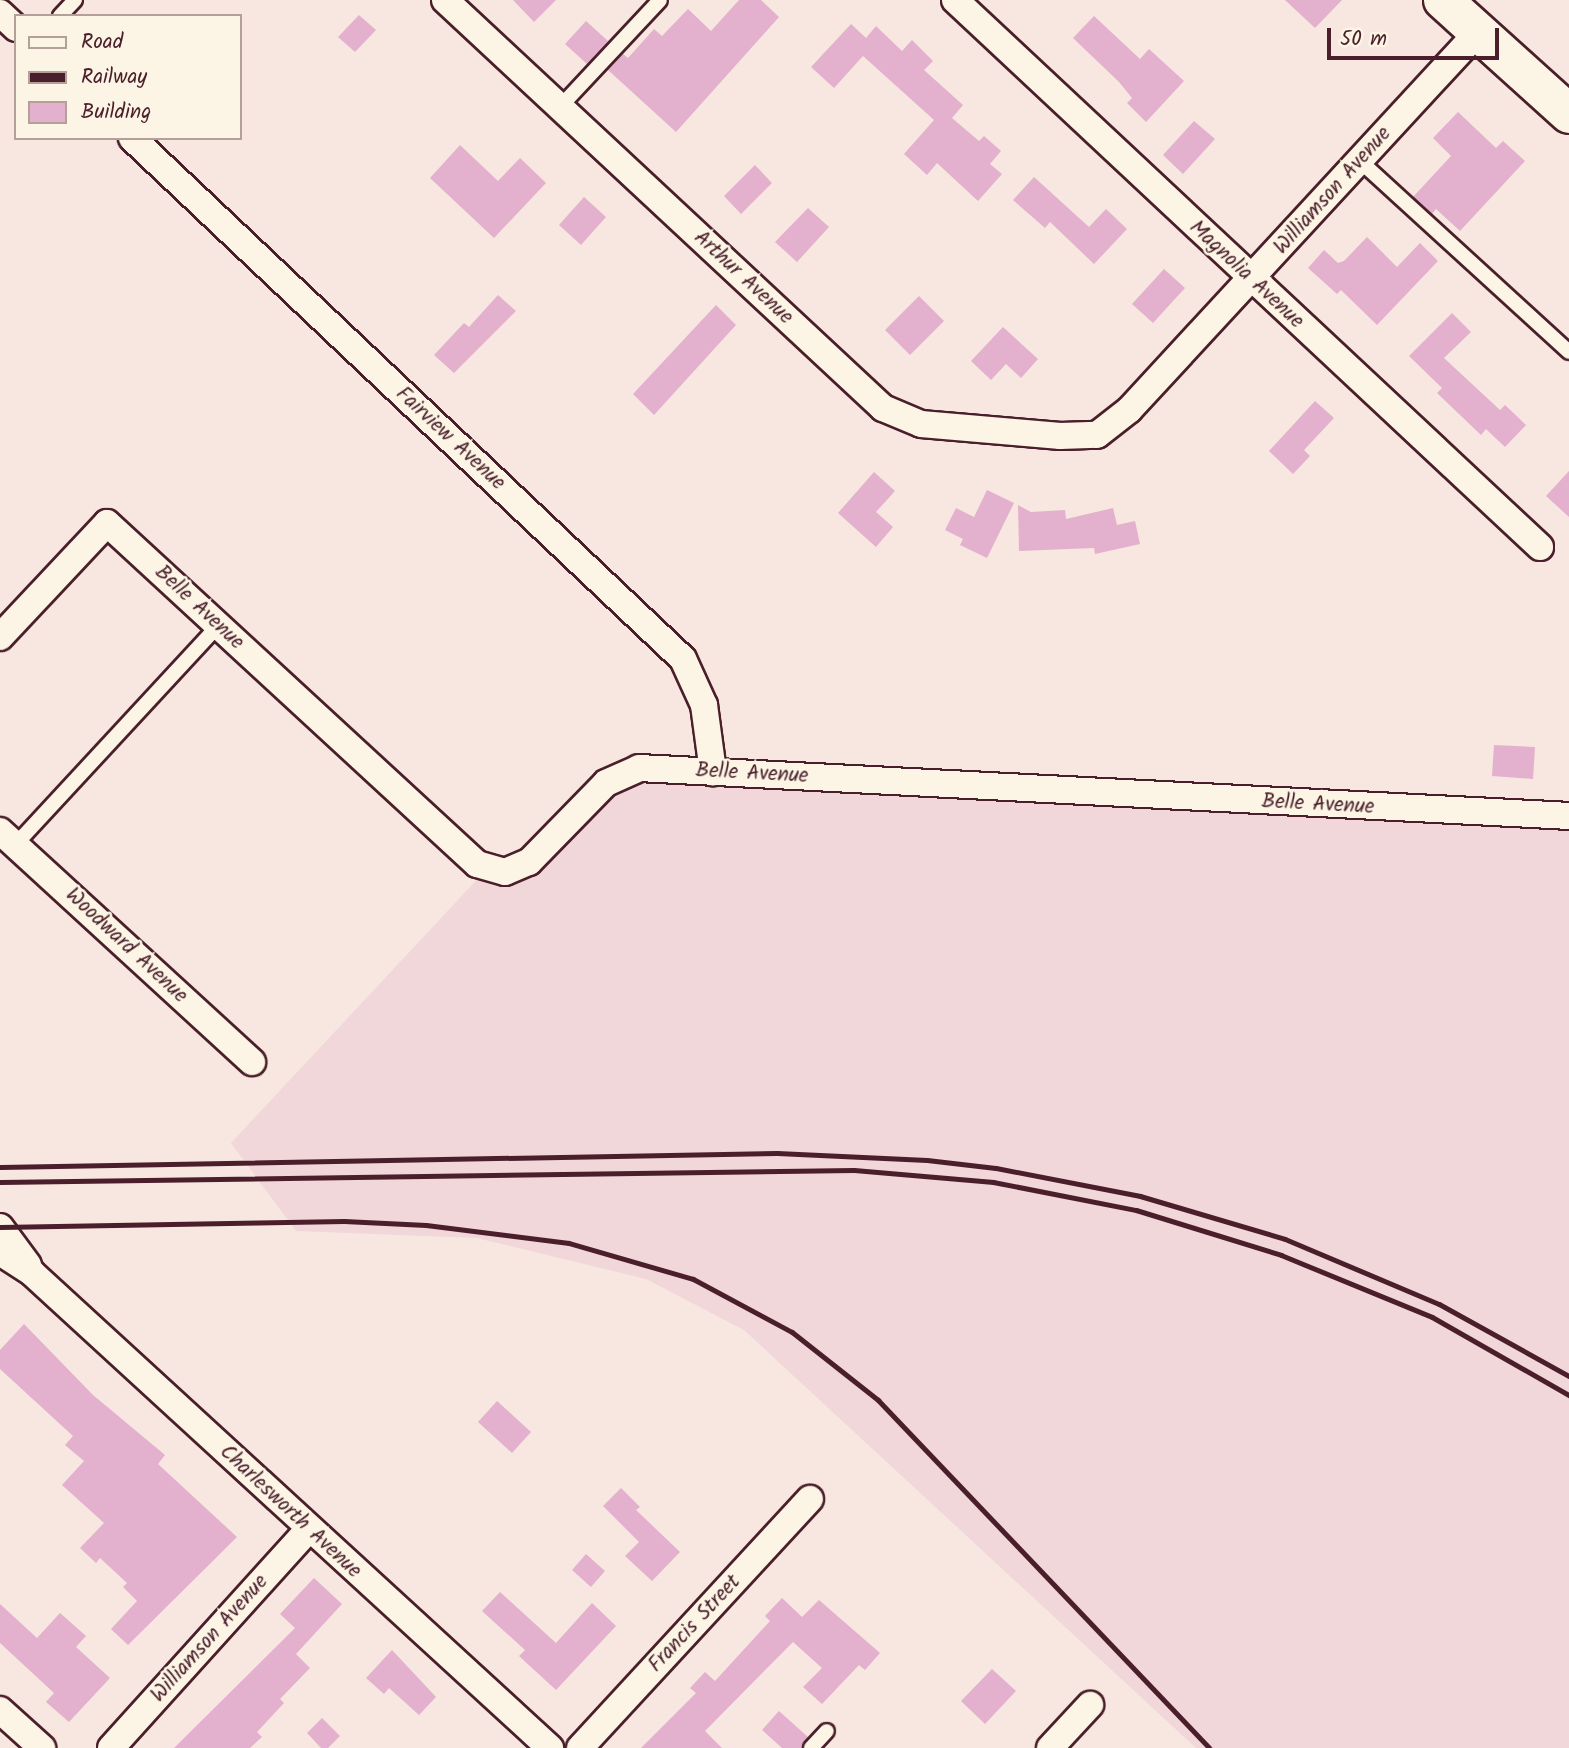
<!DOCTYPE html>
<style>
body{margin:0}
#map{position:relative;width:1569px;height:1748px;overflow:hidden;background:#f7e7e0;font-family:Kalam,sans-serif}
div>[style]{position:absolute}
.built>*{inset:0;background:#f1d6da}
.building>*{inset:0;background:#e3b0cd}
.roads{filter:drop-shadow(2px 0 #4a1f2b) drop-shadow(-2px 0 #4a1f2b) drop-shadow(0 2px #4a1f2b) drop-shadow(0 -2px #4a1f2b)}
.lane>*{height:14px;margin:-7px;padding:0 7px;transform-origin:7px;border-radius:7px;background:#fcf5e5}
.street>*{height:26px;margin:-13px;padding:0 13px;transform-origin:13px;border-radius:13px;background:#fcf5e5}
.secondary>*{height:38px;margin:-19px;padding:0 19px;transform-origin:19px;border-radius:19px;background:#fcf5e5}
.rail>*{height:5px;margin:-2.5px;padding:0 2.5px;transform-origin:2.5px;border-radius:2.5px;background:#4a1f2b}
span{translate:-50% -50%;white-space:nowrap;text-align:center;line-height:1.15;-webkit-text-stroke:5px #fcf5e5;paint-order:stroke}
.street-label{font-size:21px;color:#4a1f2b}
.legend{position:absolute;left:14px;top:14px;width:228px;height:126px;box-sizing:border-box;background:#fcf5e5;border:2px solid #b59f9b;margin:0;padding:9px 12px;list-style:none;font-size:21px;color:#4a1f2b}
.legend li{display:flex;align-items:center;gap:14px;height:35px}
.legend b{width:35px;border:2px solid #b59f9b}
.scale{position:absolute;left:1327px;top:28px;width:172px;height:32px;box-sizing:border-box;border:4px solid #4a1f2b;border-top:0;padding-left:9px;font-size:21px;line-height:24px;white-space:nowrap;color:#4a1f2b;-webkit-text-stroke:5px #fcf5e5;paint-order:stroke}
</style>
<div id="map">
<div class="built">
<i style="clip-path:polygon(641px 775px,1569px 820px,1569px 1748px,1196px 1748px,744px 1330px,646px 1279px,477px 1238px,296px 1231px,231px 1143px,484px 872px,504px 877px,610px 786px)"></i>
</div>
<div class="building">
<i style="clip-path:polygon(513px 0,556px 0,534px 22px)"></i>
<i style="clip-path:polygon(739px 0,761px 0,779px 17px,676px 132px,608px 70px,623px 54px,628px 58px,654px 29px,662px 36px,688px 9px,711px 31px)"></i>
<i style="clip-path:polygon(1285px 0,1342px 0,1315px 28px)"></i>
<i style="clip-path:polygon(359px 15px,376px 30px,355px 52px,338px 37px)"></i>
<i style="clip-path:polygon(1094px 16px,1140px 59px,1149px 49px,1184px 81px,1146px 122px,1127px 103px,1132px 98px,1119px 82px,1073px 38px)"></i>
<i style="clip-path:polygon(586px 21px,608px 41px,587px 64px,565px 44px)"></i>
<i style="clip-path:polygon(851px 24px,866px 38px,876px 26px,902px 51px,912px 40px,933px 61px,924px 70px,963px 105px,952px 118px,979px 141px,984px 136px,1001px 151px,990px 164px,1002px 174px,978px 201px,937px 163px,927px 175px,904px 154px,934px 120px,863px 56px,834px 88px,811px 67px)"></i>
<i style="clip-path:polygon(1458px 112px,1496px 148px,1503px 141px,1525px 161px,1460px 231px,1436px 209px,1432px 214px,1413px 197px,1451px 156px,1433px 138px)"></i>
<i style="clip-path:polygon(1194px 121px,1215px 139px,1183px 174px,1163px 155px)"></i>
<i style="clip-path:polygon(460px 145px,498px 181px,520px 158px,546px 183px,494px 238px,430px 178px)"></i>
<i style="clip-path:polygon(755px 165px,772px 183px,741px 214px,724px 196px)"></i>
<i style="clip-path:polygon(1034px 177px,1089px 227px,1106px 209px,1127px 229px,1094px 264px,1050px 222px,1045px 228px,1013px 200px)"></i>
<i style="clip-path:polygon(584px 197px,606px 217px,581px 245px,559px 225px)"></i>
<i style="clip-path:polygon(808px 208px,829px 227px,797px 262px,775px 242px)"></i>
<i style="clip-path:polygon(1367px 237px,1397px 267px,1420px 243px,1438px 261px,1377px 325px,1341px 290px,1337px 294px,1308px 268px,1324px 250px,1338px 263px,1344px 261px)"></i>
<i style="clip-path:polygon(1164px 269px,1185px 288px,1153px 323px,1132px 304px)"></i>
<i style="clip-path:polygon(498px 295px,516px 311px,454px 373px,434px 355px,464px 323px,469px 327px)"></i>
<i style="clip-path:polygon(919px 296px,944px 321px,910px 355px,885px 330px)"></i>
<i style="clip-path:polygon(716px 305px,736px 325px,654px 415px,633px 394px)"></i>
<i style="clip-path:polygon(1452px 313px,1471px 332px,1444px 358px,1500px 410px,1505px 405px,1526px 425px,1505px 447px,1486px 429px,1481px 435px,1437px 393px,1442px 388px,1409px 356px)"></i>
<i style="clip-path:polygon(1003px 327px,1038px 359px,1021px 378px,1006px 364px,991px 380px,971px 361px)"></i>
<i style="clip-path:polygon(1315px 401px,1334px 418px,1304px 450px,1310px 456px,1293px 474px,1269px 451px)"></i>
<i style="clip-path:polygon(1569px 471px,1569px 517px,1546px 496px)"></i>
<i style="clip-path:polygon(874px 472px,895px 491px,876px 512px,893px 527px,876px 547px,838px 513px)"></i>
<i style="clip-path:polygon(987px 490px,1014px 503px,987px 558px,960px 545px,963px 539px,945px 530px,956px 508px,974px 517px)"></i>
<i style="clip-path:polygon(1018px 505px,1031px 512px,1065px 510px,1066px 519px,1113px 508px,1117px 525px,1135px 521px,1140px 544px,1095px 554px,1094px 548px,1019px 551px)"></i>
<i style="clip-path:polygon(1494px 745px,1535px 747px,1533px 779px,1492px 776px)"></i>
<i style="clip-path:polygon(24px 1324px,93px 1395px,165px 1455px,158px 1464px,237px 1537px,128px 1645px,111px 1629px,137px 1601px,123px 1587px,127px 1583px,100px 1558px,96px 1563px,80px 1548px,104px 1523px,62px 1485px,84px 1461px,65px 1445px,73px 1436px,0 1369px,0 1350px)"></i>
<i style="clip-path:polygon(497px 1401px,531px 1432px,512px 1453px,478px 1422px)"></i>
<i style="clip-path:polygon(621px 1488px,640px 1507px,636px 1510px,680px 1552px,652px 1581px,625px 1556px,639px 1542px,603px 1506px)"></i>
<i style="clip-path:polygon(586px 1554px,605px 1571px,591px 1587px,572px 1570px)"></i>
<i style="clip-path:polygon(314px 1578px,342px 1604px,296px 1654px,310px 1668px,280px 1699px,284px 1703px,257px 1732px,262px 1737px,250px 1748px,174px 1748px,295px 1628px,280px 1614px)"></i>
<i style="clip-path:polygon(500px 1592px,556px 1643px,592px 1603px,616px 1626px,556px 1690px,519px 1656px,525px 1650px,482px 1611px)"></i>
<i style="clip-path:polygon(782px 1598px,802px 1617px,819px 1600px,880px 1653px,865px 1670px,859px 1665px,822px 1704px,803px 1687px,822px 1668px,793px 1642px,705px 1731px,722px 1748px,641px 1748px,696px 1693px,690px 1688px,705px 1672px,715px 1681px,770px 1621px,765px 1616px)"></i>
<i style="clip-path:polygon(0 1604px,37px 1638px,60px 1613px,86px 1636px,76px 1647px,110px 1678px,69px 1722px,46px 1702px,54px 1693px,0 1643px)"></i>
<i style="clip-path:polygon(392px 1650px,436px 1697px,419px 1715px,389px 1688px,384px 1694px,366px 1678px)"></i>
<i style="clip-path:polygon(992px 1669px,1016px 1691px,985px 1724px,961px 1701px)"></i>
<i style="clip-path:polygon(779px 1711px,808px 1737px,802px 1748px,782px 1748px,762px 1730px)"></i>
<i style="clip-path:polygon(322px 1718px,340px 1736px,328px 1748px,321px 1748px,307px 1733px)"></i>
</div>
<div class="roads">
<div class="lane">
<i style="left:60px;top:16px;width:22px;rotate:-47deg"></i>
<i style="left:560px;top:107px;width:146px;rotate:-46.9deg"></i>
<i style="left:1360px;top:161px;width:283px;rotate:42.4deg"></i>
<i style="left:15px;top:845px;width:299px;rotate:-47.2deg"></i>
<i style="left:811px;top:1748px;width:23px;rotate:-47deg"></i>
</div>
<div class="street">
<i style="left:445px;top:0;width:599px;rotate:42.97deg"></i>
<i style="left:883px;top:408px;width:41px;rotate:22.8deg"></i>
<i style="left:921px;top:424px;width:140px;rotate:4.9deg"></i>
<i style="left:1060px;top:436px;width:37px;rotate:-2deg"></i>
<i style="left:1097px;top:435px;width:41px;rotate:-38deg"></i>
<i style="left:1129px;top:410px;width:514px;rotate:-47.28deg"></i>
<i style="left:955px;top:0;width:801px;rotate:43.08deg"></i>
<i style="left:0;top:13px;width:22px;rotate:43deg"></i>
<i style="left:132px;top:138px;width:758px;rotate:43.4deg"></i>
<i style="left:683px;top:659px;width:51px;rotate:65.5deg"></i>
<i style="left:704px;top:705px;width:68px;rotate:82.3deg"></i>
<i style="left:0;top:637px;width:156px;rotate:-46.8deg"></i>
<i style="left:107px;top:523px;width:503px;rotate:42.66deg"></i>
<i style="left:477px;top:864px;width:29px;rotate:16deg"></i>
<i style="left:505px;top:872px;width:26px;rotate:-23deg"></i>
<i style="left:529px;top:862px;width:110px;rotate:-45.7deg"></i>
<i style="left:606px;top:783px;width:36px;rotate:-24deg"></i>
<i style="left:639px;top:768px;width:931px;rotate:2.95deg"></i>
<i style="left:0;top:831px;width:342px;rotate:42.5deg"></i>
<i style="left:0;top:1227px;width:47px;rotate:53.6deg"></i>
<i style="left:0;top:1252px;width:38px;rotate:33deg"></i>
<i style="left:32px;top:1273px;width:703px;rotate:42.52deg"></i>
<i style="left:0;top:1710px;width:57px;rotate:42.1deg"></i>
<i style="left:111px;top:1748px;width:294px;rotate:-47.9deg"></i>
<i style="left:580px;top:1748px;width:339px;rotate:-47.3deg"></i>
<i style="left:1050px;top:1748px;width:59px;rotate:-47.1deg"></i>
</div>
<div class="secondary">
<i style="left:1443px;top:0;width:170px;rotate:42.1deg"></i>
</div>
</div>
<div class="rail">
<i style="left:0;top:1167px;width:777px;rotate:-1.03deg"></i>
<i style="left:777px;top:1153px;width:150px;rotate:2.7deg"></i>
<i style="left:927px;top:1160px;width:69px;rotate:6.6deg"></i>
<i style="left:996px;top:1168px;width:147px;rotate:11deg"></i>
<i style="left:1140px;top:1196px;width:151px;rotate:16.5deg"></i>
<i style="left:1285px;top:1239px;width:167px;rotate:22.9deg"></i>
<i style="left:1439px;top:1304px;width:149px;rotate:29deg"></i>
<i style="left:0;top:1182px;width:854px;rotate:-0.81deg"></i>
<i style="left:854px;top:1170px;width:140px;rotate:4.9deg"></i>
<i style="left:993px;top:1182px;width:146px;rotate:11.1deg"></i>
<i style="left:1136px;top:1210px;width:152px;rotate:17.2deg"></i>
<i style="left:1281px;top:1255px;width:163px;rotate:22.3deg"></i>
<i style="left:1432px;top:1317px;width:158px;rotate:29.7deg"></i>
<i style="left:0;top:1227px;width:344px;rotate:-1deg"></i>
<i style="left:344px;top:1221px;width:82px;rotate:2.8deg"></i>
<i style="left:426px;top:1225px;width:144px;rotate:7.2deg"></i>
<i style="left:569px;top:1243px;width:129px;rotate:16.2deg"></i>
<i style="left:693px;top:1279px;width:112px;rotate:28.2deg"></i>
<i style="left:792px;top:1332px;width:110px;rotate:38.3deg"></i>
<i style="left:878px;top:1400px;width:480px;rotate:46.4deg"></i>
</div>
<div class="street-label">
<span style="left:1333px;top:191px;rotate:-48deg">Williamson Avenue</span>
<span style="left:1246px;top:275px;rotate:43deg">Magnolia Avenue</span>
<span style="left:743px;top:278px;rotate:43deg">Arthur Avenue</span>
<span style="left:450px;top:439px;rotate:43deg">Fairview Avenue</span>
<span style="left:199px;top:608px;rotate:43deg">Belle Avenue</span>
<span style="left:752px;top:774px;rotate:3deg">Belle Avenue</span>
<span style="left:1318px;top:805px;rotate:3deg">Belle Avenue</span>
<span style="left:126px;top:946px;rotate:43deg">Woodward Avenue</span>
<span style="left:290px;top:1512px;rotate:43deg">Charlesworth Avenue</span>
<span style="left:695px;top:1624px;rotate:-47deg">Francis Street</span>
<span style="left:210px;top:1639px;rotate:-48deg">Williamson Avenue</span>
</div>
<ul class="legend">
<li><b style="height:9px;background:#fcf5e5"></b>Road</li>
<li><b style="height:9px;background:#4a1f2b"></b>Railway</li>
<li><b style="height:19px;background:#e3b0cd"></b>Building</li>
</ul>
<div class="scale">50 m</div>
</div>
